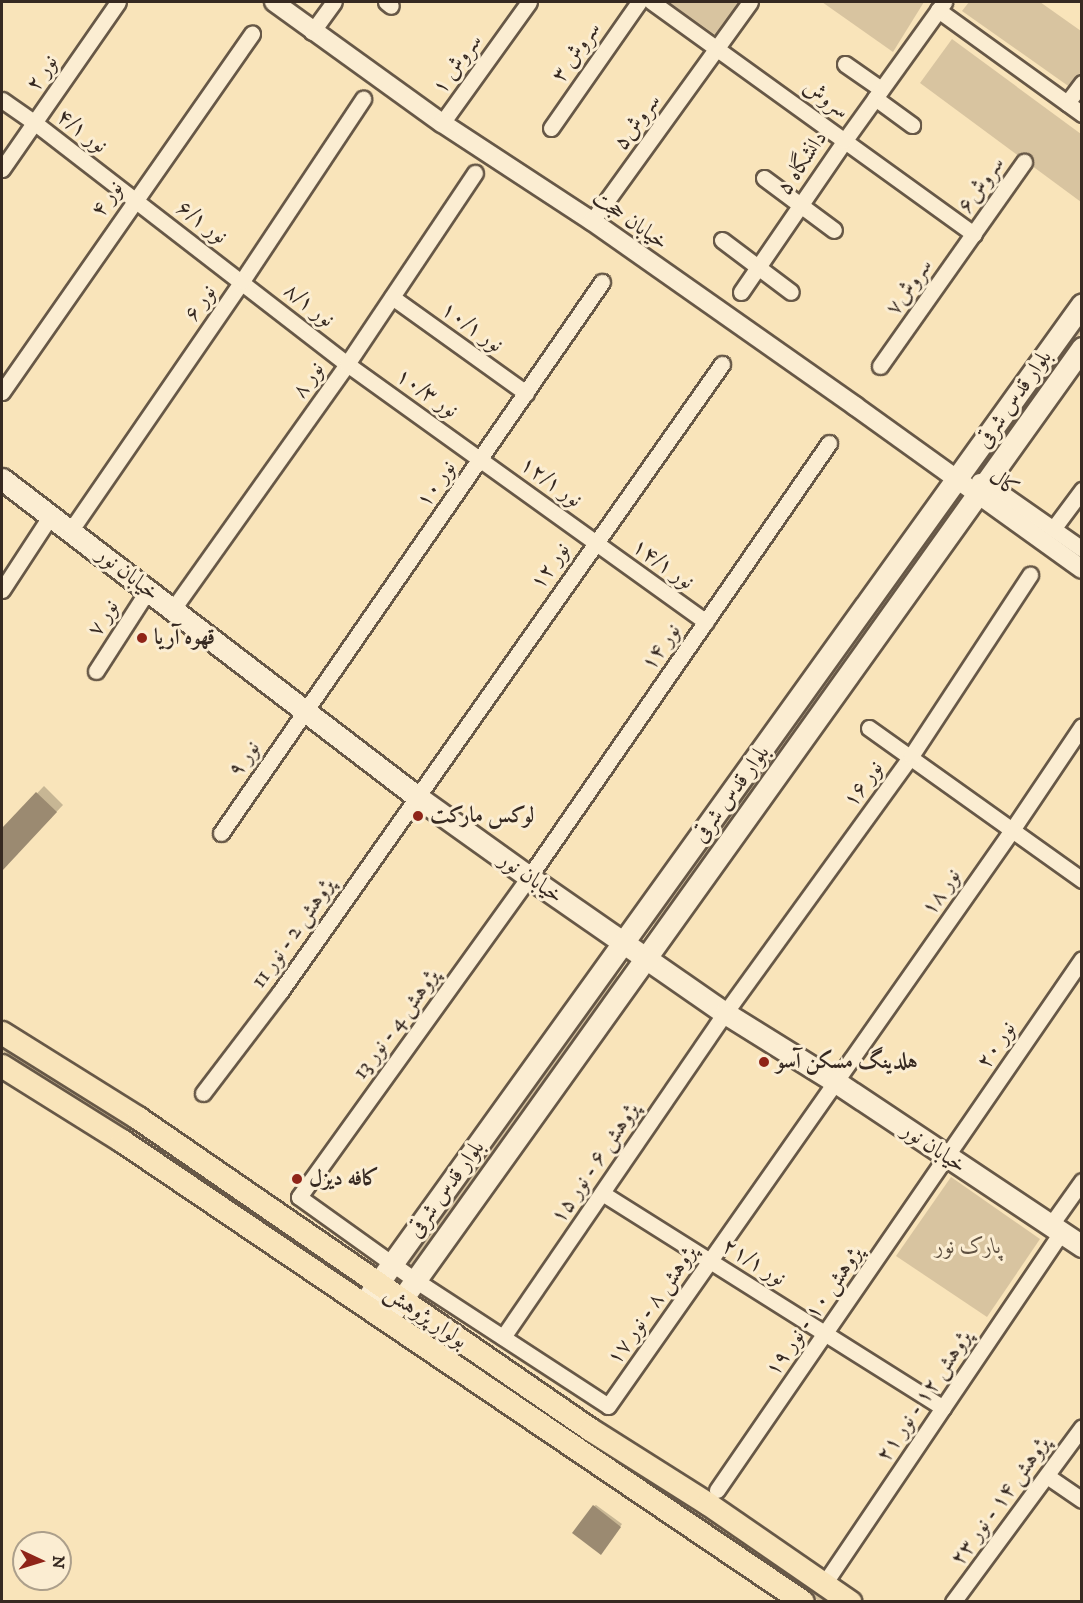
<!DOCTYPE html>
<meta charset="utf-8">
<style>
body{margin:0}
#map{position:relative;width:1083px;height:1603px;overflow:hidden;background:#f9e4ba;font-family:"IM FELL DW Pica",Amiri,serif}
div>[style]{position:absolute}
.green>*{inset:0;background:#d8c4a0}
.shadow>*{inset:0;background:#0003}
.building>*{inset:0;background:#9b8a71}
.roads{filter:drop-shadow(2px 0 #675847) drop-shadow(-2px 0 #675847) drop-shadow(0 2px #675847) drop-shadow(0 -2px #675847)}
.minor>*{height:15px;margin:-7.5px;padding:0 7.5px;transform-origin:7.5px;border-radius:7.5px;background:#fbedd2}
.tertiary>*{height:18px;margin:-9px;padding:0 9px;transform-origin:9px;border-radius:9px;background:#fbedd2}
.secondary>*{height:21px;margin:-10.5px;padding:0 10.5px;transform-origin:10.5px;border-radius:10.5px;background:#fbedd2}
.primary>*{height:22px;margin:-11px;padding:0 11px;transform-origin:11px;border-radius:11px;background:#f9e4ba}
.dots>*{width:16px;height:16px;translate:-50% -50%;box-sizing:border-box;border:3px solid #fbedd2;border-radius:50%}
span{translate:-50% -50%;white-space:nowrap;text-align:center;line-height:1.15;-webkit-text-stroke:6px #fbedd2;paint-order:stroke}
.street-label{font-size:22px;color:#362921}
.poi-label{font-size:22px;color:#362921;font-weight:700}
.left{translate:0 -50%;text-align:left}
.park-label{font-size:22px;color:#5e5041;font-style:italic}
.frame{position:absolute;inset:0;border:3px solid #362921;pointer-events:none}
.north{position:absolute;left:12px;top:1531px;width:60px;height:60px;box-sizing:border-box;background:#fbedd2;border:2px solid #ac9f8b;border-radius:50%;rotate:94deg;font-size:16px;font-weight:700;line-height:24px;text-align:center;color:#362921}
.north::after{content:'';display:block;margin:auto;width:21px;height:27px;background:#8f2418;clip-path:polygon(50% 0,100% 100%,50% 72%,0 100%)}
</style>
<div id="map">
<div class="green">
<i style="clip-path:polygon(669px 2px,741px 2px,717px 36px)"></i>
<i style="clip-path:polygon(822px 2px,924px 2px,893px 52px)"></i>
<i style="clip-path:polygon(969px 2px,1040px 2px,1081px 31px,1081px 95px,962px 11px)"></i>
<i style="clip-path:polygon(952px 39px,1081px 134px,1081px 202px,920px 83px)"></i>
<i style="clip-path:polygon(1081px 313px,1081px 333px,991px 460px,983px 463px,981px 460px)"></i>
<i style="clip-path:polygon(953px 498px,959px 502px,659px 924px,653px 924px,653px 919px)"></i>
<i style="clip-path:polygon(615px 973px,620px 980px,411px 1272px,403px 1266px)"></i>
<i style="clip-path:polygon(2px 1043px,93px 1100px,363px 1286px,2px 1051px)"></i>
<i style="clip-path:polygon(951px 1177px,1040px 1239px,987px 1317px,896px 1256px)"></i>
<i style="clip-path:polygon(407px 1316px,412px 1318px,829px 1601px,819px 1601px,404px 1320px)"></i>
</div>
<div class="shadow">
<i style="clip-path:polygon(44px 786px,63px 805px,2px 869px,2px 830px)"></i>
<i style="clip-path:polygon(596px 1505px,622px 1524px,602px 1551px,594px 1506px)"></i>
</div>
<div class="building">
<i style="clip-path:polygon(36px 792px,57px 812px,2px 871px,2px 828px)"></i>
<i style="clip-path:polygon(593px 1505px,621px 1527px,601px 1555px,572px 1533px)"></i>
</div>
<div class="roads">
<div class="minor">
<i style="left:386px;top:2px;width:6px;rotate:39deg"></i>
<i style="left:652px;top:2px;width:397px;rotate:35.8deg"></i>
<i style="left:938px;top:10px;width:178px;rotate:35.8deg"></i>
<i style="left:312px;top:32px;width:37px;rotate:-54deg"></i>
<i style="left:845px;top:64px;width:44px;rotate:34.8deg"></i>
<i style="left:875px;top:98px;width:46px;rotate:36.1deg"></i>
<i style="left:2px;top:100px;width:40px;rotate:34.9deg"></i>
<i style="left:35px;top:123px;width:394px;rotate:37.7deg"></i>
<i style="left:347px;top:364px;width:442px;rotate:35.7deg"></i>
<i style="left:1067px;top:103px;width:25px;rotate:-53deg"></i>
<i style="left:442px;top:123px;width:149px;rotate:-54.3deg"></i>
<i style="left:551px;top:128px;width:154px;rotate:-55.1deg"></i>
<i style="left:2px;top:169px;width:203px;rotate:-55.2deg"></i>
<i style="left:764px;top:178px;width:87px;rotate:36.6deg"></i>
<i style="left:592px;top:221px;width:270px;rotate:-54.2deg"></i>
<i style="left:722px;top:240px;width:86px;rotate:37deg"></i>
<i style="left:741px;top:292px;width:184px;rotate:-55.6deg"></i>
<i style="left:845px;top:140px;width:170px;rotate:-54.3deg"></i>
<i style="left:392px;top:297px;width:165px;rotate:35.6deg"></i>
<i style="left:880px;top:366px;width:250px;rotate:-54.8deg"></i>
<i style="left:2px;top:392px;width:437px;rotate:-55.1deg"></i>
<i style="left:829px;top:443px;width:528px;rotate:124.65deg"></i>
<i style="left:529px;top:877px;width:394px;rotate:125.7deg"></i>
<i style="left:299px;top:1197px;width:143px;rotate:35.6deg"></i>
<i style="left:415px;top:1280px;width:230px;rotate:33.1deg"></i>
<i style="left:608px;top:1406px;width:704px;rotate:-54.95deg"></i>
<i style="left:1012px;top:830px;width:125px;rotate:-56.1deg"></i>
<i style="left:979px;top:481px;width:7px;rotate:8deg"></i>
<i style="left:986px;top:482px;width:117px;rotate:34.9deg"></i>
<i style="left:1053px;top:529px;width:49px;rotate:-53.4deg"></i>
<i style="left:71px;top:530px;width:302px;rotate:-55.5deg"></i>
<i style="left:242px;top:281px;width:219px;rotate:-56.4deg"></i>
<i style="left:2px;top:590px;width:90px;rotate:-56.8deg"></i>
<i style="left:173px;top:609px;width:301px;rotate:-54.6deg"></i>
<i style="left:347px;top:364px;width:230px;rotate:-56.2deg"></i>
<i style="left:96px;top:671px;width:96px;rotate:-57.3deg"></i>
<i style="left:869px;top:728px;width:262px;rotate:35.5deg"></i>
<i style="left:221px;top:833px;width:670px;rotate:-55.34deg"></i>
<i style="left:203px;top:1093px;width:127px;rotate:-52.7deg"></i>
<i style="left:280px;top:992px;width:768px;rotate:-54.86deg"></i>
<i style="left:602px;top:1193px;width:403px;rotate:32.2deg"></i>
<i style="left:1050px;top:1226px;width:55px;rotate:-54.6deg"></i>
<i style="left:503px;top:1337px;width:393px;rotate:-55.6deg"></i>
<i style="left:725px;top:1013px;width:317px;rotate:-54.1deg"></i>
<i style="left:911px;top:756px;width:217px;rotate:-56.7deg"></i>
<i style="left:1047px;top:1476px;width:42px;rotate:34.4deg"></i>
<i style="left:717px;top:1490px;width:644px;rotate:-55.5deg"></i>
<i style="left:824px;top:1584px;width:424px;rotate:-56deg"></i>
<i style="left:953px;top:1602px;width:217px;rotate:-53.6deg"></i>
</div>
<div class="tertiary">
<i style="left:274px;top:2px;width:207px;rotate:35.8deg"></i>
<i style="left:442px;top:123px;width:179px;rotate:33.2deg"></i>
<i style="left:592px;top:221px;width:322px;rotate:35.1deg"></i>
<i style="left:855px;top:406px;width:279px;rotate:35.7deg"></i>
</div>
<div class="secondary">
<i style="left:2px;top:479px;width:521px;rotate:37.44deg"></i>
<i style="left:416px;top:796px;width:139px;rotate:35.6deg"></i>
<i style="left:529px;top:877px;width:239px;rotate:34.8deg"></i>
<i style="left:725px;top:1013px;width:131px;rotate:31.9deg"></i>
<i style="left:836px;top:1082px;width:296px;rotate:33.7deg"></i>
<i style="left:364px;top:1303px;width:1230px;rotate:-54.29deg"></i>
<i style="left:387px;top:1320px;width:1195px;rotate:-54.43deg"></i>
</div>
<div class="primary">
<i style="left:2px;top:1033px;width:160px;rotate:32deg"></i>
<i style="left:138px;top:1118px;width:550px;rotate:34.56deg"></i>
<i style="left:591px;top:1430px;width:138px;rotate:32.3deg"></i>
<i style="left:708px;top:1504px;width:173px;rotate:34.6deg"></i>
<i style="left:2px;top:1066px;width:142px;rotate:32deg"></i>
<i style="left:122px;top:1141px;width:822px;rotate:34.1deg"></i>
</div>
</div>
<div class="dots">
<i style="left:142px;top:638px;background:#8f2418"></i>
<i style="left:418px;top:816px;background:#8f2418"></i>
<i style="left:764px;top:1062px;background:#8f2418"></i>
<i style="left:297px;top:1179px;background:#8f2418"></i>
</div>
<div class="street-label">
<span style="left:576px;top:52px;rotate:-55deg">سروش ۳</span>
<span style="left:457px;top:64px;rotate:-54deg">سروش ۱</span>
<span style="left:42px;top:73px;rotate:-56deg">نور ۲</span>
<span style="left:826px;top:99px;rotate:36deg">سروش</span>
<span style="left:637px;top:122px;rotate:-54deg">سروش۵</span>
<span style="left:82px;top:131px;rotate:38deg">نور ۴/۱</span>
<span style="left:802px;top:163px;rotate:-56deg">دانشگاه ۵</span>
<span style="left:981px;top:185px;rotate:-55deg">سروش۶</span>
<span style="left:107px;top:199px;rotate:-55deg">نور ۴</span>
<span style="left:630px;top:220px;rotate:35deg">خیابان حجت</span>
<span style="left:202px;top:222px;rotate:37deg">نور ۶/۱</span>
<span style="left:909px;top:287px;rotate:-55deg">سروش۷</span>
<span style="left:200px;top:303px;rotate:-55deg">نور ۶</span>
<span style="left:309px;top:305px;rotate:38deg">نور ۸/۱</span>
<span style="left:472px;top:327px;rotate:36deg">نور ۱۰/۱</span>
<span style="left:308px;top:380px;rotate:-55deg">نور ۸</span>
<span style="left:427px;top:393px;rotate:35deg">نور ۱۰/۳</span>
<span style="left:1014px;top:399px;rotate:-55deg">بلوار قدس شرقی</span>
<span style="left:551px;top:482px;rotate:36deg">نور ۱۲/۱</span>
<span style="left:1004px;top:483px;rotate:37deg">کال</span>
<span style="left:436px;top:484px;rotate:-55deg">نور ۱۰</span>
<span style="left:663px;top:564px;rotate:36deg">نور ۱۴/۱</span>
<span style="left:550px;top:566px;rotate:-55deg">نور ۱۲</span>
<span style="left:128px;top:574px;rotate:38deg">خیابان نور</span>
<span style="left:103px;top:618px;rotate:-57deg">نور ۷</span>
<span style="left:661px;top:647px;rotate:-55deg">نور ۱۴</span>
<span style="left:244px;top:759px;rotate:-55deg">نور ۹</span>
<span style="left:863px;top:784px;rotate:-54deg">نور ۱۶</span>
<span style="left:731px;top:794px;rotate:-54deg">بلوار قدس شرقی</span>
<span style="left:531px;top:878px;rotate:35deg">خیابان نور</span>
<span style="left:941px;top:892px;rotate:-55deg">نور ۱۸</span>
<span style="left:293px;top:933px;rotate:-55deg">پژوهش 2 - نور 11</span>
<span style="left:396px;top:1024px;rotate:-54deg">پژوهش 4 - نور 13</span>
<span style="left:996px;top:1045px;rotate:-56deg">نور ۲۰</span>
<span style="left:934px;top:1148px;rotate:34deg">خیابان نور</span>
<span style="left:595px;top:1163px;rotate:-56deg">پژوهش ۶ - نور ۱۵</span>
<span style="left:446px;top:1189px;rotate:-54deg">بلوار قدس شرقی</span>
<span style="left:754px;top:1262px;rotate:32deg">نور ۲۱/۱</span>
<span style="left:652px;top:1305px;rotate:-55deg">پژوهش ۸ - نور ۱۷</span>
<span style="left:814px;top:1311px;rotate:-55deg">پژوهش ۱۰ - نور ۱۹</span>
<span style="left:426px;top:1317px;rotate:34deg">بولوار پژوهش</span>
<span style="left:924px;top:1396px;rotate:-56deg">پژوهش ۱۲ - نور ۲۱</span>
<span style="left:1000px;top:1501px;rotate:-54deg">پژوهش ۱۴ - نور ۲۳</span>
</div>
<div class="poi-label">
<span class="left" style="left:154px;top:638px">قهوه آریا</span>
<span class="left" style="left:430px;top:816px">لوکس مارکت</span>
<span class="left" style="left:776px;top:1062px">هلدینگ مسکن آسو</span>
<span class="left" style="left:309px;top:1179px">کافه دیزل</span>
</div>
<div class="park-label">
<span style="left:968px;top:1247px">پارک نور</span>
</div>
<div class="frame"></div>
<div class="north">N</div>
</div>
